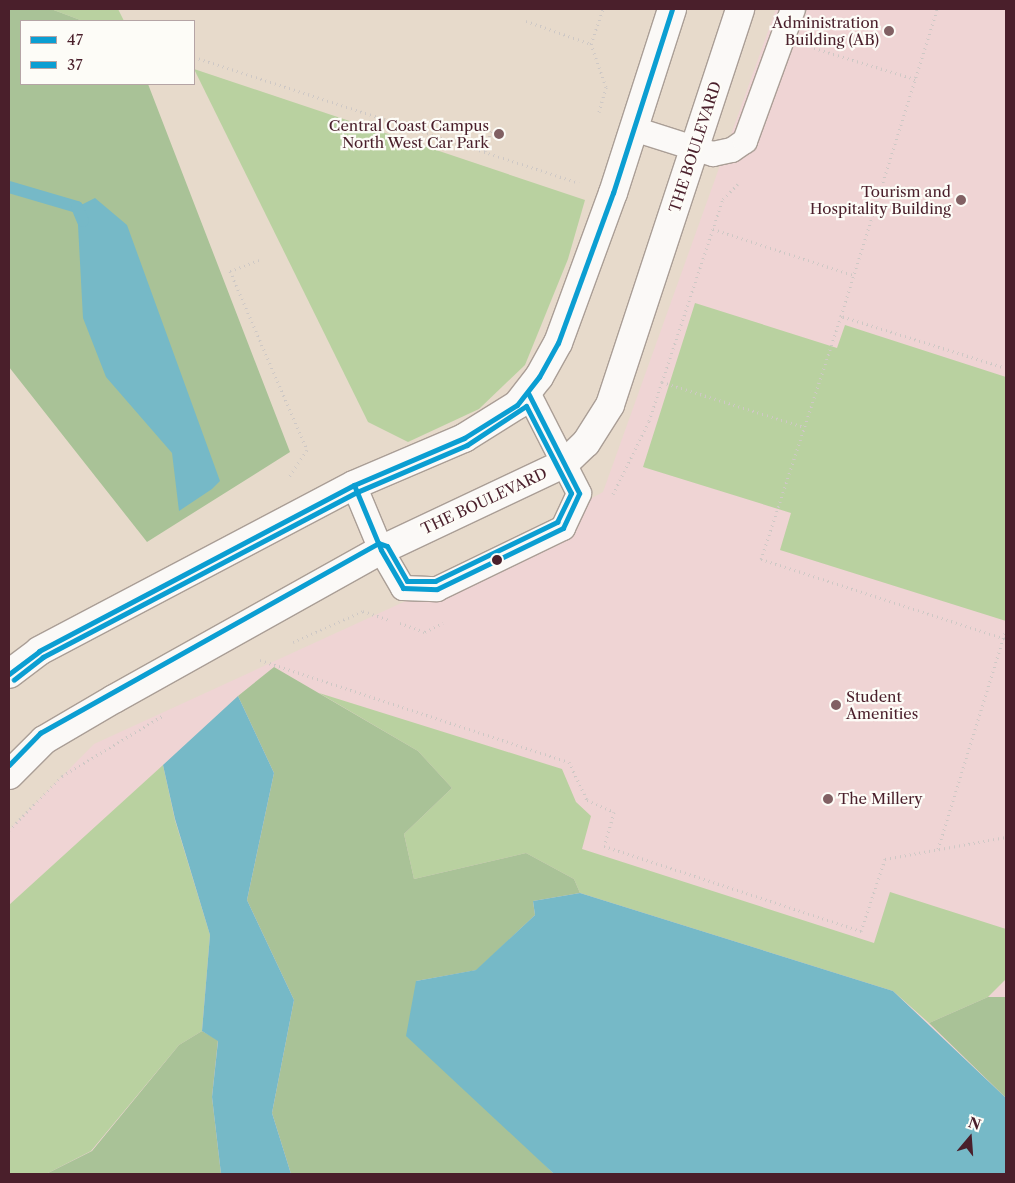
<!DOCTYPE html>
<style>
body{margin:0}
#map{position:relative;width:1015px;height:1183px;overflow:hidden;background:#e7dacb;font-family:"Libre Caslon Text",serif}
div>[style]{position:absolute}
.built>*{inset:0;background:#efd4d4}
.green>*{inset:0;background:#b9d1a0}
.forest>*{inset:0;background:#a9c297}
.water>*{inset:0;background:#76b9c7}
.stream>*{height:12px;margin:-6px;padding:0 6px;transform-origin:6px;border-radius:6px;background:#76b9c7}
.path>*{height:3px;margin-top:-1.5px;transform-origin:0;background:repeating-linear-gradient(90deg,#cec8c5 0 1px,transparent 0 5px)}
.roads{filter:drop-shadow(1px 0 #aa9e96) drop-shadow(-1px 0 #aa9e96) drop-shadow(0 1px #aa9e96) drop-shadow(0 -1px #aa9e96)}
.lane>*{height:24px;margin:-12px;padding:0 12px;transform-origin:12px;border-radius:12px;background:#fbf9f7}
.street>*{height:28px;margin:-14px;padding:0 14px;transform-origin:14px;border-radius:14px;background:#fbf9f7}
.bus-1>*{height:5px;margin:-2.5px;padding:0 2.5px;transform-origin:2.5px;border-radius:2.5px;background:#0b9ed2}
.bus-2>*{height:5px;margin:-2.5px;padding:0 2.5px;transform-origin:2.5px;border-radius:2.5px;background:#0b9ed2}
.dots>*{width:14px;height:14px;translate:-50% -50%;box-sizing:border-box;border:2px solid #fdfcf7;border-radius:50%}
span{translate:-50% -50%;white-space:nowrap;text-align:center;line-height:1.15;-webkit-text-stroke:4.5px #fdfcf7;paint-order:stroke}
.poi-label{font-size:15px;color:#4a1f2b}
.right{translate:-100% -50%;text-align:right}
.left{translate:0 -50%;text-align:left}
.street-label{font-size:15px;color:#4a1f2b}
.frame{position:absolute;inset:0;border:10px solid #4a1f2b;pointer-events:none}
.legend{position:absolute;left:20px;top:20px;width:175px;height:65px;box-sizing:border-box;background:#fdfcf7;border:1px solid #b5a4a5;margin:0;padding:6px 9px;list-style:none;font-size:15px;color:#4a1f2b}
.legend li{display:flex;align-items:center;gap:10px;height:25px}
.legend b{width:25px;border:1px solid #b5a4a5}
.north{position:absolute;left:945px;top:1113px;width:50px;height:50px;-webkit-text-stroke:4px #fdfcf7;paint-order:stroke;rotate:18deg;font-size:14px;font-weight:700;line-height:20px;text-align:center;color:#4a1f2b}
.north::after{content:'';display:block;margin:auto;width:18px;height:22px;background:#4a1f2b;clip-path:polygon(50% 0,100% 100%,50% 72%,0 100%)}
</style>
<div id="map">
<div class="built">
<i style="clip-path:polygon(776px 9px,1006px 9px,1006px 1174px,9px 1174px,9px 830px,94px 744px,408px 600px,603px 492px)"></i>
</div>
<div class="green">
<i style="clip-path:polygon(51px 9px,118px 9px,124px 21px,83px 21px)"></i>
<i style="clip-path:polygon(194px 69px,585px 200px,568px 259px,525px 365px,479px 409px,408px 442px,368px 422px)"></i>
<i style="clip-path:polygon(695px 303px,837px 348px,845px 325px,1006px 377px,1006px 621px,780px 550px,791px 513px,643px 467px)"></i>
<i style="clip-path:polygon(319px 693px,562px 769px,576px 802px,591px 816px,582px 849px,874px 943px,890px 892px,1006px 929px,1006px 979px,988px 997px,929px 1023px,893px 991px,580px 893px,574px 879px,526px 853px,414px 879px,404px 834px,452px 788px,418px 751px)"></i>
<i style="clip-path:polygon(163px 765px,175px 820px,210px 935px,202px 1031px,179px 1045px,91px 1151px,46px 1174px,9px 1174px,9px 905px)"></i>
</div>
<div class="forest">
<i style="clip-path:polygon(9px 9px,51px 9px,83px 21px,21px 21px,21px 84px,148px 84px,290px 452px,147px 542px,9px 367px)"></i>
<i style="clip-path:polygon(274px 667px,418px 751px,452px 788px,404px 834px,414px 879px,526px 853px,574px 879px,580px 893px,533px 901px,535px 915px,477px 970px,416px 981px,493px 1114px,554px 1174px,291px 1174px,272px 1113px,294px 1000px,247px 900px,274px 773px,238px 696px)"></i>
<i style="clip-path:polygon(988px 997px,1006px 997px,1006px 1098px,929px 1023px)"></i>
<i style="clip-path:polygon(202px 1031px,218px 1040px,212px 1097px,221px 1174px,46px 1174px,92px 1151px,179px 1045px)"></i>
</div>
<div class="water">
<i style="clip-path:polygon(95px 198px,127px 225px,220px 481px,212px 489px,179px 511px,172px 453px,106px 377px,83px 318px,77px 207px)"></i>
<i style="clip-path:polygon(238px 696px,274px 773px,247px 900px,294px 1000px,272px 1113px,291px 1174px,221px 1174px,212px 1097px,218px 1041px,202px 1031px,210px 935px,175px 819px,163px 765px)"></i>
<i style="clip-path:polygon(580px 893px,893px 991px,1006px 1098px,1006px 1174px,554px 1174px,406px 1036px,416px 981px,476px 970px,535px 915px,533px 901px)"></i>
</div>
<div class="stream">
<i style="left:9px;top:187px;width:71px;rotate:16.4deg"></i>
<i style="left:77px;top:207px;width:15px;rotate:67deg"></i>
</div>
<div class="path">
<i style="left:526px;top:21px;width:69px;rotate:19.5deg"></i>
<i style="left:814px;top:48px;width:106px;rotate:17.1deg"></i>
<i style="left:194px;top:57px;width:405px;rotate:18.1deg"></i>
<i style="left:599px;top:112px;width:26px;rotate:-74deg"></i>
<i style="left:606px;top:87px;width:46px;rotate:-109.2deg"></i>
<i style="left:591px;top:44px;width:37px;rotate:-71deg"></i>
<i style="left:485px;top:151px;width:24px;rotate:-73deg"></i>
<i style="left:713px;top:229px;width:147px;rotate:18.2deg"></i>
<i style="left:259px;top:260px;width:31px;rotate:159deg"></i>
<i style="left:230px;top:271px;width:195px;rotate:66.7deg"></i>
<i style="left:307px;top:450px;width:34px;rotate:124deg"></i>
<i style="left:841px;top:316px;width:322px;rotate:-72.6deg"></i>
<i style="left:1006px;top:368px;width:173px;rotate:-162.5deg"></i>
<i style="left:841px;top:316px;width:256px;rotate:108.2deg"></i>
<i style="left:761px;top:559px;width:258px;rotate:18.1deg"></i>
<i style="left:662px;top:382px;width:193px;rotate:-71.6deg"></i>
<i style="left:723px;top:199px;width:21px;rotate:-45deg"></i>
<i style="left:613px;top:494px;width:81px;rotate:-63.7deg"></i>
<i style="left:649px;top:421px;width:41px;rotate:-71.6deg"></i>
<i style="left:662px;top:382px;width:149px;rotate:17.6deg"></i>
<i style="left:400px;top:623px;width:27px;rotate:20deg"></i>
<i style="left:425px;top:632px;width:20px;rotate:-27deg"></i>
<i style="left:293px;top:642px;width:77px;rotate:-23.9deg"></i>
<i style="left:363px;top:611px;width:28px;rotate:19deg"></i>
<i style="left:260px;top:660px;width:325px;rotate:18.3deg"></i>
<i style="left:569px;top:762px;width:42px;rotate:64.7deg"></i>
<i style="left:587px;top:800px;width:30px;rotate:24deg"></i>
<i style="left:614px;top:812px;width:35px;rotate:106deg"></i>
<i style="left:604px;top:846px;width:271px;rotate:18.3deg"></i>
<i style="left:861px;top:931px;width:76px;rotate:-71.6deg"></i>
<i style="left:885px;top:859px;width:123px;rotate:-10.3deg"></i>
<i style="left:9px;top:830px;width:76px;rotate:-45.5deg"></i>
<i style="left:62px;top:776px;width:119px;rotate:-30.9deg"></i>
<i style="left:938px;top:849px;width:229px;rotate:-72.8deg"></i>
</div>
<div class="roads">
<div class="lane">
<i style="left:634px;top:129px;width:83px;rotate:17.6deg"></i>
<i style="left:713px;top:154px;width:19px;rotate:-12deg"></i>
<i style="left:732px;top:150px;width:16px;rotate:-35deg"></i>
<i style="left:745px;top:141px;width:140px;rotate:-70deg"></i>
<i style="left:354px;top:485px;width:70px;rotate:67.4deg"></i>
<i style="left:381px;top:550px;width:44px;rotate:59.9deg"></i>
<i style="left:403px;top:588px;width:34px;rotate:2deg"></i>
<i style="left:437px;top:589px;width:140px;rotate:-25.8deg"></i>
<i style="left:563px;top:528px;width:38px;rotate:-65deg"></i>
<i style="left:579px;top:493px;width:112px;rotate:-117deg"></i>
</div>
<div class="street">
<i style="left:9px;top:674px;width:38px;rotate:-37deg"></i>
<i style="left:39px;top:651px;width:356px;rotate:-27.8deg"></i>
<i style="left:354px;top:485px;width:120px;rotate:-23.1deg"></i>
<i style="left:464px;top:438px;width:62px;rotate:-31.9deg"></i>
<i style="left:517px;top:405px;width:36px;rotate:-52deg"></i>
<i style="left:539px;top:377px;width:39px;rotate:-61deg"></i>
<i style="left:558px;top:343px;width:160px;rotate:-69.9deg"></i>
<i style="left:613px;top:193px;width:193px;rotate:-72.2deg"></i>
<i style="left:9px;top:775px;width:49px;rotate:-45deg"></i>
<i style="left:44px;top:740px;width:81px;rotate:-30.4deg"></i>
<i style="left:114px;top:699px;width:306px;rotate:-29.2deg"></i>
<i style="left:381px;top:550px;width:204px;rotate:-25.3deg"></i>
<i style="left:565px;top:463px;width:29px;rotate:-44deg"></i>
<i style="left:586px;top:443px;width:45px;rotate:-57.7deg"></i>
<i style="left:610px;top:405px;width:417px;rotate:-71.8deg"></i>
</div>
</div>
<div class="bus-1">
<i style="left:354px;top:485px;width:70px;rotate:67.4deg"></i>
<i style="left:381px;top:550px;width:44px;rotate:59.9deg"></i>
<i style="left:403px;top:588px;width:34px;rotate:2deg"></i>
<i style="left:437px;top:589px;width:140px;rotate:-25.8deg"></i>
<i style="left:563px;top:528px;width:38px;rotate:-65deg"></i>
<i style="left:579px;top:493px;width:112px;rotate:-117deg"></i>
<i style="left:9px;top:674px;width:38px;rotate:-37deg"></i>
<i style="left:39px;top:651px;width:356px;rotate:-27.8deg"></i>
<i style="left:354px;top:485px;width:120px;rotate:-23.1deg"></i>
<i style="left:464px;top:438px;width:62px;rotate:-31.9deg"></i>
<i style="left:517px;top:405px;width:36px;rotate:-52deg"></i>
<i style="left:539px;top:377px;width:39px;rotate:-61deg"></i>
<i style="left:558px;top:343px;width:160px;rotate:-69.9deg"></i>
<i style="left:613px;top:193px;width:193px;rotate:-72.2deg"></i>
</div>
<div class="bus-2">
<i style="left:9px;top:765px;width:45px;rotate:-45.9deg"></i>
<i style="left:40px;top:733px;width:388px;rotate:-29.3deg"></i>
<i style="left:378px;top:543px;width:9px;rotate:18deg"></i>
<i style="left:387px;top:546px;width:40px;rotate:60.3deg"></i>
<i style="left:407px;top:581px;width:28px"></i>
<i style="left:435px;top:581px;width:136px;rotate:-25.8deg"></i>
<i style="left:557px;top:522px;width:32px;rotate:-64deg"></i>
<i style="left:571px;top:493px;width:98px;rotate:-117.3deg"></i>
<i style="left:526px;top:406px;width:71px;rotate:146.5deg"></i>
<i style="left:467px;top:445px;width:120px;rotate:156.9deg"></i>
<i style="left:357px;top:492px;width:355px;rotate:152.3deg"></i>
<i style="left:43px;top:657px;width:37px;rotate:142deg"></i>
</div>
<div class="dots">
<i style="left:889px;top:31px;background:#816063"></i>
<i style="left:499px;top:134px;background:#816063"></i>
<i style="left:961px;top:200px;background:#816063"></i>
<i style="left:497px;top:560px;background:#4a1f2b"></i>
<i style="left:836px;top:705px;background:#816063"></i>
<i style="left:828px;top:799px;background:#816063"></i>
</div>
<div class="poi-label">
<span class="right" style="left:879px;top:31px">Administration<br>Building (AB)</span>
<span class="right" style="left:489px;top:134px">Central Coast Campus<br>North West Car Park</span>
<span class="right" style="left:951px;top:200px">Tourism and<br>Hospitality Building</span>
<span class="left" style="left:846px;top:705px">Student<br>Amenities</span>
<span class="left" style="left:838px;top:799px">The Millery</span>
</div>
<div class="street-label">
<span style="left:695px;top:147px;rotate:-72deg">THE BOULEVARD</span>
<span style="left:484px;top:501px;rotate:-25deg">THE BOULEVARD</span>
</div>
<div class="frame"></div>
<ul class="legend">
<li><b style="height:6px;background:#0b9ed2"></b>47</li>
<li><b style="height:6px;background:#0b9ed2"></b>37</li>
</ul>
<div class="north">N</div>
</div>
